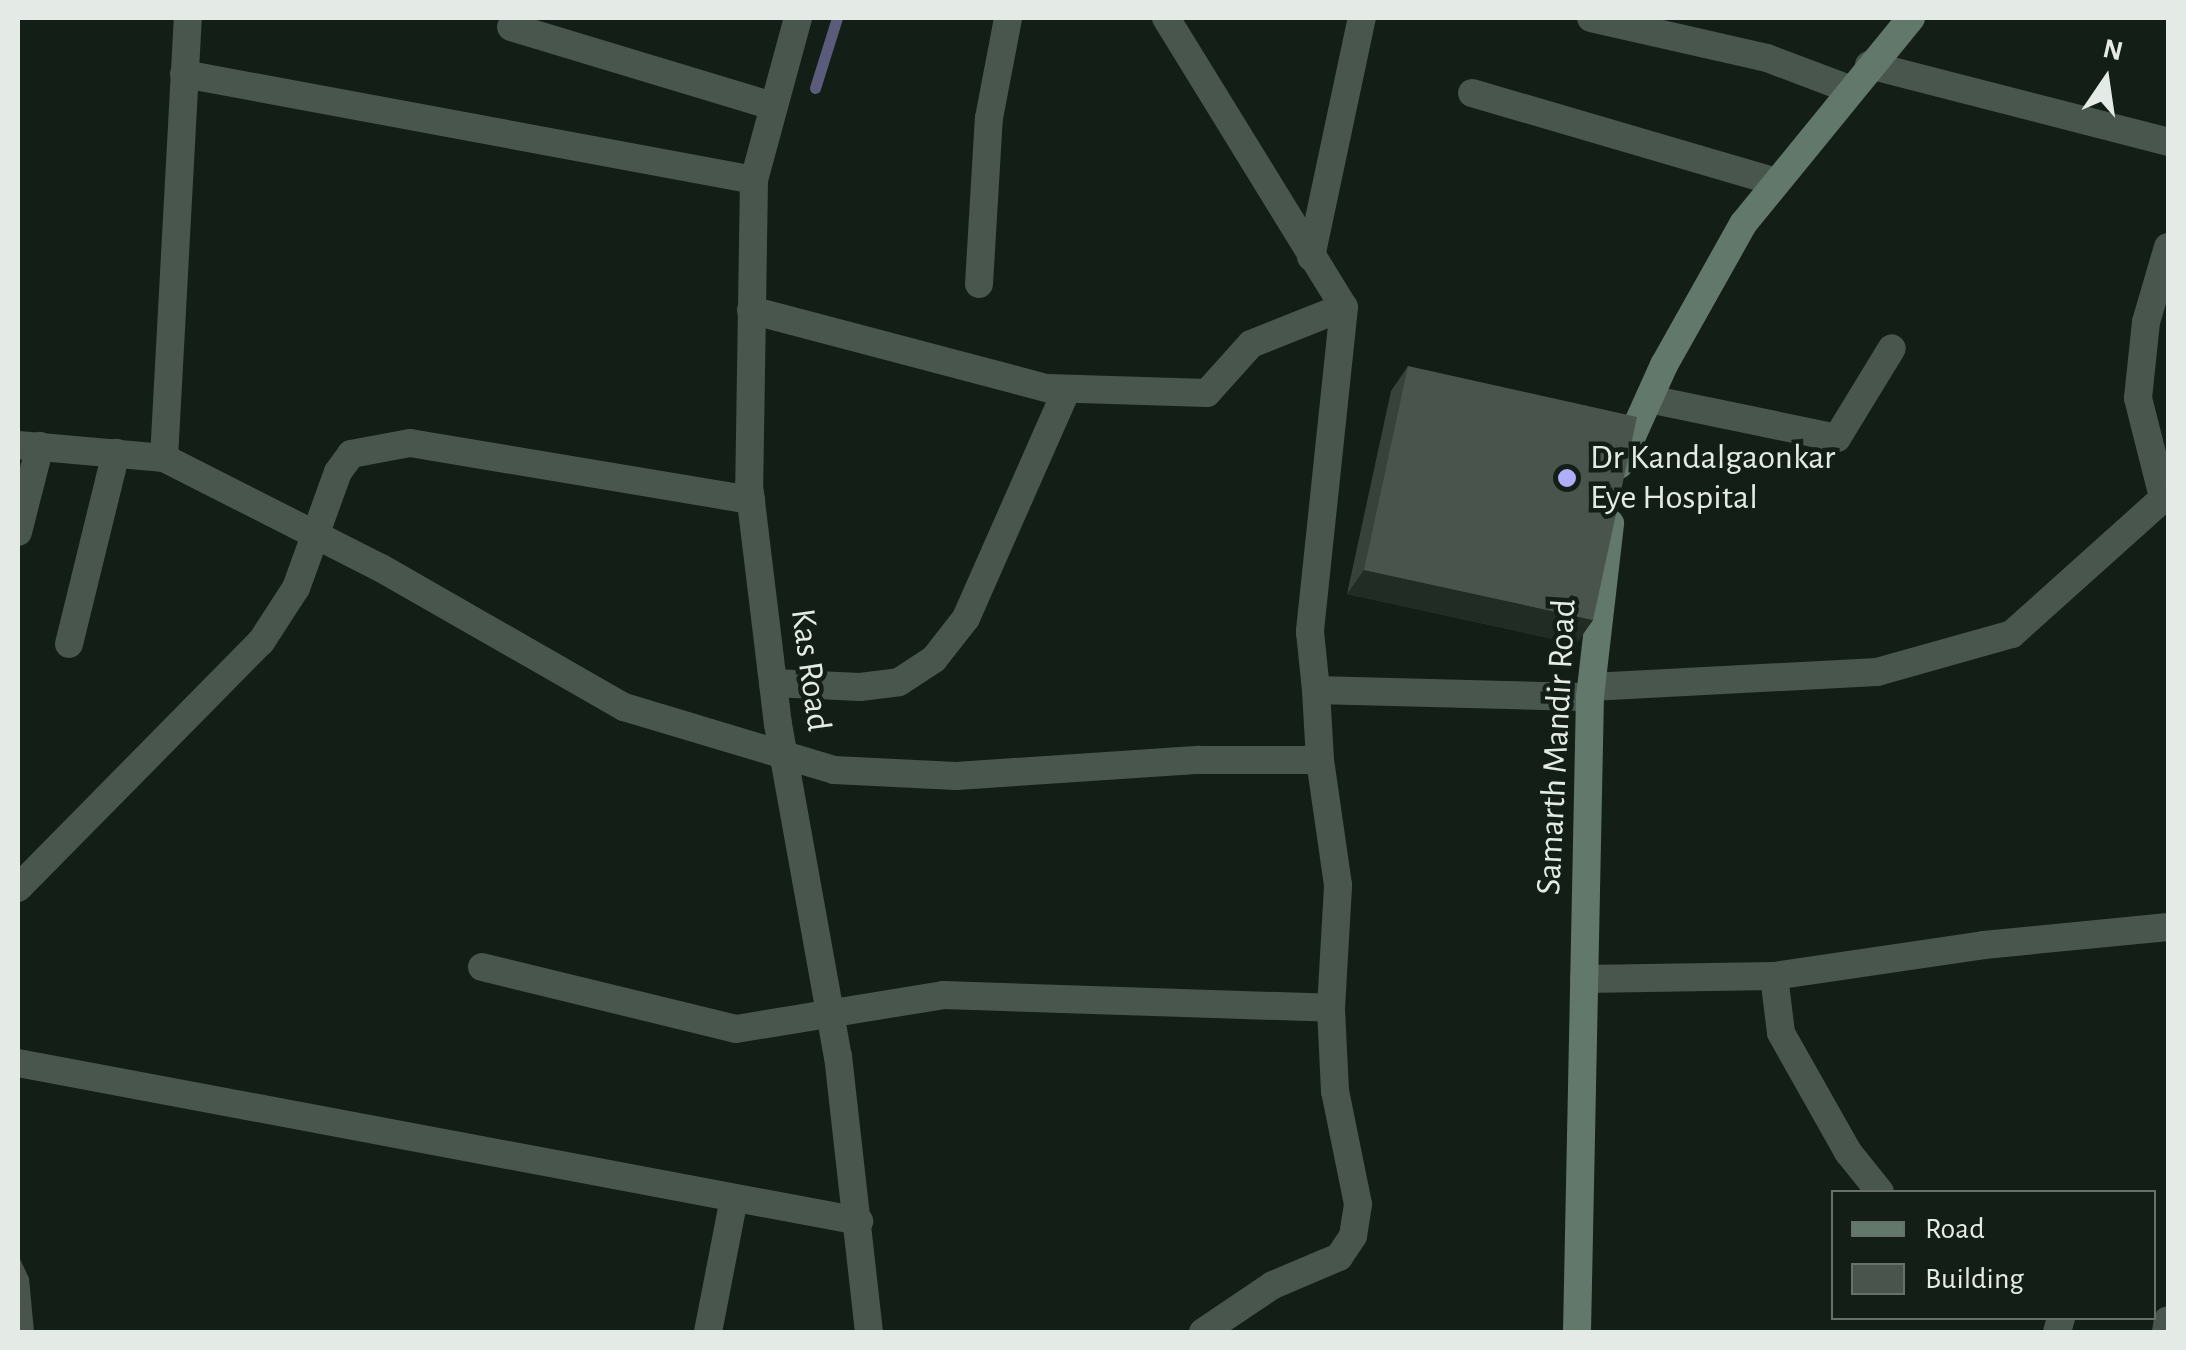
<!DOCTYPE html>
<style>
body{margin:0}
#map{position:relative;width:2186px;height:1350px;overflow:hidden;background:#131e17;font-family:"Alegreya Sans",sans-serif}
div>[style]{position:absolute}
.stream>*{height:11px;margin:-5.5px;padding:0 5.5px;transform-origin:5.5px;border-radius:5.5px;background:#5b5c7b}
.minor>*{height:28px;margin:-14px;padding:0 14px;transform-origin:14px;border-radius:14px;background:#48564e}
.tertiary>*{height:28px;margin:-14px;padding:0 14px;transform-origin:14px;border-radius:14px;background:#48564e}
.secondary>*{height:28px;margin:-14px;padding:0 14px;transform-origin:14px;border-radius:14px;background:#62786a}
.wall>*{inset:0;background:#36423a}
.shaded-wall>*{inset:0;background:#202c24}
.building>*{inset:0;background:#49544c}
.dots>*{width:28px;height:28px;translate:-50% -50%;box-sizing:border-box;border:5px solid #131e17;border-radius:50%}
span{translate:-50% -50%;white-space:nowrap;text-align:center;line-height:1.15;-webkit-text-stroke:9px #131e17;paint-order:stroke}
.poi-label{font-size:35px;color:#e4ebe6}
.left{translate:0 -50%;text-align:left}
.street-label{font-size:35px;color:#e4ebe6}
.frame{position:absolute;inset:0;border:20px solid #e4ebe6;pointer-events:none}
.legend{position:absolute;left:1831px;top:1190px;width:325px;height:130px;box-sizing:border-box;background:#131e17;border:2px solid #67706a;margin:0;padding:12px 18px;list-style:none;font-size:30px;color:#e4ebe6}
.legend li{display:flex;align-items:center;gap:20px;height:50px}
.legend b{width:50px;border:2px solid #67706a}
.north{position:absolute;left:2056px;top:30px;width:100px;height:100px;-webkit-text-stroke:8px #131e17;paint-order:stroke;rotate:13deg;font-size:28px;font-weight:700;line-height:40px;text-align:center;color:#e4ebe6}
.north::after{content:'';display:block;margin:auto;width:35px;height:45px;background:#e4ebe6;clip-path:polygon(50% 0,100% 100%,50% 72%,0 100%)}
</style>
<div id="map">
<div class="stream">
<i style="left:815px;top:88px;width:73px;rotate:-72.6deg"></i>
</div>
<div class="minor">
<i style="left:1166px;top:18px;width:339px;rotate:58.4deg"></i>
<i style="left:1344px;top:307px;width:327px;rotate:96deg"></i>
<i style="left:1310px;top:632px;width:58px;rotate:84.1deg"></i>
<i style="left:1316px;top:690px;width:274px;rotate:1.5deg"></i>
<i style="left:1591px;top:18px;width:180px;rotate:12.8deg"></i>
<i style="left:1767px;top:58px;width:88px;rotate:20.7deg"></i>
<i style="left:511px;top:27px;width:274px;rotate:16.8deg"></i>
<i style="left:1869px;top:65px;width:309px;rotate:14.4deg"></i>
<i style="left:184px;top:74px;width:580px;rotate:10.53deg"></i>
<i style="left:1472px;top:93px;width:317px;rotate:16.3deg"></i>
<i style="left:1311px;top:257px;width:244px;rotate:-78deg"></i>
<i style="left:979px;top:284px;width:166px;rotate:-86.6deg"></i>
<i style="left:989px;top:118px;width:102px;rotate:-79.2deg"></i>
<i style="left:751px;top:310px;width:306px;rotate:14.8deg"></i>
<i style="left:1047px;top:388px;width:160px;rotate:1.8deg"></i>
<i style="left:1207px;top:393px;width:66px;rotate:-48.1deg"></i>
<i style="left:1251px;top:344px;width:100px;rotate:-21.7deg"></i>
<i style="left:1649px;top:399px;width:192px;rotate:11.7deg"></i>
<i style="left:1837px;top:438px;width:105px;rotate:-58.6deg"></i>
<i style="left:18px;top:445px;width:147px;rotate:5.1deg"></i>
<i style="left:164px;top:458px;width:243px;rotate:26.9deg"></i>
<i style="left:381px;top:568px;width:280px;rotate:29.8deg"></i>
<i style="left:624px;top:707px;width:219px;rotate:16.7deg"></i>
<i style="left:834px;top:770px;width:122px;rotate:2.8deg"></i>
<i style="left:956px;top:776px;width:244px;rotate:-3.8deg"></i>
<i style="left:1199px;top:760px;width:121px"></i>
<i style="left:1320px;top:760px;width:70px;rotate:-93.3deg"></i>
<i style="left:164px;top:458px;width:441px;rotate:-86.9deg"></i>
<i style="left:2162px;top:493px;width:98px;rotate:-104.2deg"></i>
<i style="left:2138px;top:398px;width:76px;rotate:-84deg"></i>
<i style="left:2146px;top:322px;width:78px;rotate:-73.7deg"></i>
<i style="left:18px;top:532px;width:89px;rotate:-75.7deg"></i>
<i style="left:69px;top:644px;width:197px;rotate:-76.2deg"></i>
<i style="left:773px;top:683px;width:87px;rotate:2.6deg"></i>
<i style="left:860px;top:687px;width:39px;rotate:-7deg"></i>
<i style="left:899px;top:682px;width:42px;rotate:-33.3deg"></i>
<i style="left:934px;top:659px;width:52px;rotate:-52deg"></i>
<i style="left:966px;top:618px;width:250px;rotate:-66.2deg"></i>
<i style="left:1591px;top:687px;width:286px;rotate:-3deg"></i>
<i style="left:1877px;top:672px;width:140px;rotate:-15.7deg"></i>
<i style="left:2012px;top:634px;width:210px;rotate:-41.9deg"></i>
<i style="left:18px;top:888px;width:346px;rotate:-45.4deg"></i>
<i style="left:261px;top:642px;width:64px;rotate:-57.1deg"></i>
<i style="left:296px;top:588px;width:123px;rotate:-70.1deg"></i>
<i style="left:338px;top:472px;width:22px;rotate:-54deg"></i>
<i style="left:351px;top:454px;width:60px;rotate:-10.6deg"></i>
<i style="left:410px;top:443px;width:346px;rotate:9.5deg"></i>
<i style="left:482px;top:967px;width:261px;rotate:13.7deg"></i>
<i style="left:736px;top:1029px;width:210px;rotate:-9.3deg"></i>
<i style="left:943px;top:995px;width:388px;rotate:1.9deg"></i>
<i style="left:1774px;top:976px;width:57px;rotate:83deg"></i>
<i style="left:1781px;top:1033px;width:137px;rotate:60.6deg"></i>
<i style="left:1848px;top:1152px;width:51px;rotate:51.3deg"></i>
<i style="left:1584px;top:979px;width:190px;rotate:-0.9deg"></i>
<i style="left:1774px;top:976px;width:212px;rotate:-8.4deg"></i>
<i style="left:1984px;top:945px;width:185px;rotate:-5.6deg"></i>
<i style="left:18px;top:1063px;width:856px;rotate:10.64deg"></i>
<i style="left:708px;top:1332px;width:136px;rotate:-79deg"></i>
<i style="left:1203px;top:1332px;width:84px;rotate:-33.9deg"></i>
<i style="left:1273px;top:1285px;width:72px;rotate:-23deg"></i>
<i style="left:1339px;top:1257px;width:25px;rotate:-56deg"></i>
<i style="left:1353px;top:1236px;width:32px;rotate:-81deg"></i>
<i style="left:1358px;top:1204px;width:115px;rotate:-101.5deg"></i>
<i style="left:1335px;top:1091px;width:83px;rotate:-92.8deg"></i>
<i style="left:1331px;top:1008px;width:123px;rotate:-86.7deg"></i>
<i style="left:1338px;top:885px;width:126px;rotate:-98.2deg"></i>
<i style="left:2057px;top:1332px;width:15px;rotate:-74deg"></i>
<i style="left:2166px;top:1332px;width:12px;rotate:-81deg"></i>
</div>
<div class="tertiary">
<i style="left:798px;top:18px;width:168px;rotate:105.2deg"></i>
<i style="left:754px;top:180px;width:305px;rotate:90.9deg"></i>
<i style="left:749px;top:485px;width:241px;rotate:83.1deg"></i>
<i style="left:778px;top:724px;width:337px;rotate:79.8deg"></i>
<i style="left:838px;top:1056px;width:278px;rotate:83.6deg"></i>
</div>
<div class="secondary">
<i style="left:1619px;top:465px;width:110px;rotate:-65.8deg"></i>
<i style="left:1664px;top:365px;width:162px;rotate:-60.7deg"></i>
<i style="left:1743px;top:224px;width:266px;rotate:-50.8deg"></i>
<i style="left:1577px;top:1332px;width:635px;rotate:-88.83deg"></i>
<i style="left:1590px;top:697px;width:175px;rotate:-83.4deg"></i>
</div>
<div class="wall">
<i style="clip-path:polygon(1408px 366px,1593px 620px,1576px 644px,1347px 594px,1391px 391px)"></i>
</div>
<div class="shaded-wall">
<i style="clip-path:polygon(1364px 570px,1593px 620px,1576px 644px,1347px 594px)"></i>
</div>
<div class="building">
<i style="clip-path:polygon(1408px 366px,1637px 417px,1593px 620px,1364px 570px)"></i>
<i style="clip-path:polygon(18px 1255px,29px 1278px,34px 1332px,18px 1332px)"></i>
</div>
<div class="dots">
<i style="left:1567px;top:478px;background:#aeaefa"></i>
</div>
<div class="poi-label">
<span class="left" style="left:1590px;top:478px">Dr Kandalgaonkar<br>Eye Hospital</span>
</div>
<div class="street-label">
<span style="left:810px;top:670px;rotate:82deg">Kas Road</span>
<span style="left:1557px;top:747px;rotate:-87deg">Samarth Mandir Road</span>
</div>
<div class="frame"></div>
<ul class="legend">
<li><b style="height:12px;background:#62786a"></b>Road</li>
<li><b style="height:28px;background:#49544c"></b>Building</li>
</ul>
<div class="north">N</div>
</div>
